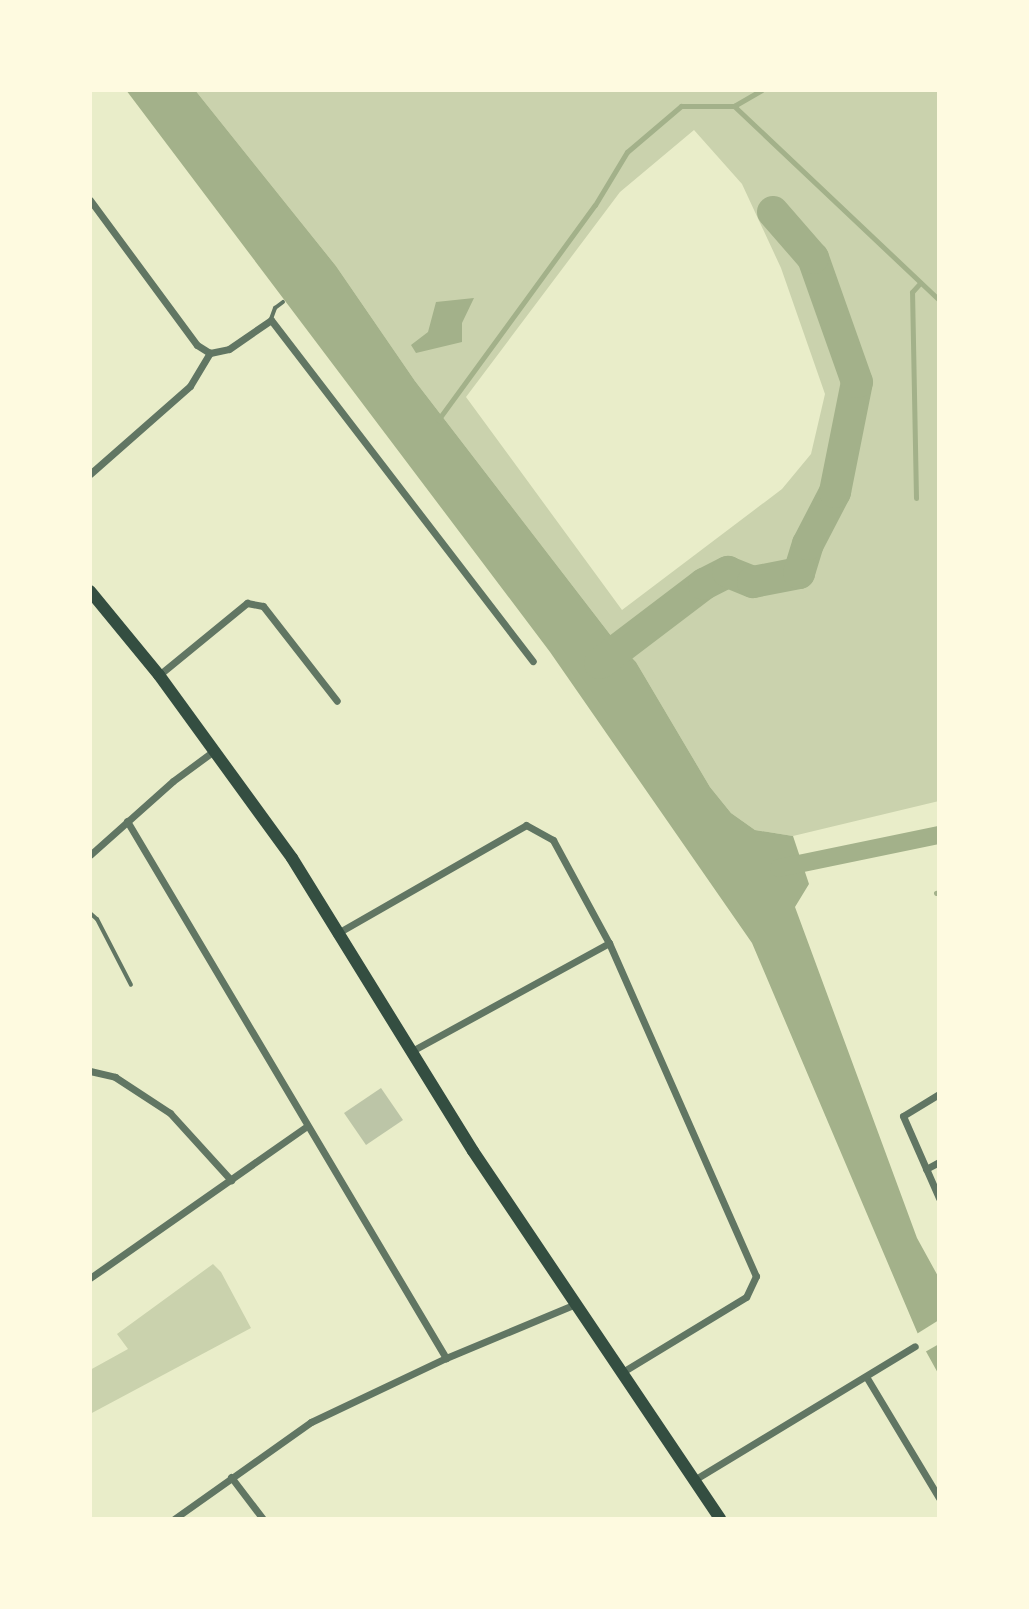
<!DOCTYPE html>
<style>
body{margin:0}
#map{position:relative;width:1029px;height:1609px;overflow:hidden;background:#e9edc9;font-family:Spectral,serif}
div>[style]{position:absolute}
.green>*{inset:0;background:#cad2ad}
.water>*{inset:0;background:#a3b18a}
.pier>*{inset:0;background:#e9edc9}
.stream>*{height:5px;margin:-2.5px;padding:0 2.5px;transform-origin:2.5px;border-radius:2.5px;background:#a3b18a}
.canal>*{height:18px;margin:-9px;padding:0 9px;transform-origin:9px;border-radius:9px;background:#a3b18a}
.river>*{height:32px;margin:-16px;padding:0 16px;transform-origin:16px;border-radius:16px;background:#a3b18a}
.building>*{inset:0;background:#bcc5a7}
.service>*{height:4px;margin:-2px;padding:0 2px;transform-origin:2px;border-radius:2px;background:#617663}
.minor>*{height:7px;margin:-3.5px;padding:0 3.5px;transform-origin:3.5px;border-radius:3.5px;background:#617663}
.primary>*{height:12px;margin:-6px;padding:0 6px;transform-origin:6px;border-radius:6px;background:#344e41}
span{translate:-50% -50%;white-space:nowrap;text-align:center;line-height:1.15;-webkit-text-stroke:7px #fefae0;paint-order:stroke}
.frame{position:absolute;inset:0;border:92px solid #fefae0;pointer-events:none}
</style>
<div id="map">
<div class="green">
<i style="clip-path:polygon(evenodd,195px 90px,939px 90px,939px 801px,793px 836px,755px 830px,731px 813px,710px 787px,636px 662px,612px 637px,415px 381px,336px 266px,195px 90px,694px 130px,742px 184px,781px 268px,825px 394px,811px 454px,782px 489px,622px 610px,466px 397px,620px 192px,694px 130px)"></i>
<i style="clip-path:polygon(213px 1264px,221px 1272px,251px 1328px,90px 1414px,90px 1370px,128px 1349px,117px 1334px)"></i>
</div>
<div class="water">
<i style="clip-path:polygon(126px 90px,195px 90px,336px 266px,415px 381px,612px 637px,636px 662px,710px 787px,731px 813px,755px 830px,793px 836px,809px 884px,795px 907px,917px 1238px,939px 1278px,939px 1375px,923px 1346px,752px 943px,550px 652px)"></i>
<i style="clip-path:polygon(474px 298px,462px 323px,462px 342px,416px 353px,411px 345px,428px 332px,436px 302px)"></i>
</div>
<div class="pier">
<i style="clip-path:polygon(939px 1320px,939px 1344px,925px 1352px,915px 1335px)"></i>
</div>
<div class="stream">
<i style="left:734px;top:106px;width:282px;rotate:43.4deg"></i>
<i style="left:438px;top:420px;width:266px;rotate:-53.9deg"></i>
<i style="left:595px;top:205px;width:62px;rotate:-58.9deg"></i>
<i style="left:627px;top:152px;width:71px;rotate:-40.4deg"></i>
<i style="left:681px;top:106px;width:53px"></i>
<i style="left:734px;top:106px;width:32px;rotate:-30deg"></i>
<i style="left:916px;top:498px;width:206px;rotate:-91.1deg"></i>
<i style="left:912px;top:292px;width:12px;rotate:-48deg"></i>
<i style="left:936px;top:893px;width:3px;rotate:-18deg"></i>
</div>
<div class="canal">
<i style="left:779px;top:868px;width:163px;rotate:-11.7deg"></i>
</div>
<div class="river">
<i style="left:600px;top:663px;width:131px;rotate:-37.2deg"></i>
<i style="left:704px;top:584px;width:27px;rotate:-27deg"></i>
<i style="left:728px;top:572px;width:27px;rotate:22deg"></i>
<i style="left:753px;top:582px;width:47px;rotate:-11.1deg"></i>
<i style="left:799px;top:573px;width:30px;rotate:-73deg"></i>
<i style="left:808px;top:544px;width:59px;rotate:-62.6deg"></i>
<i style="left:835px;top:492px;width:112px;rotate:-78.7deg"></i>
<i style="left:857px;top:382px;width:132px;rotate:-109.5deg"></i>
<i style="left:813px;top:258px;width:61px;rotate:-131deg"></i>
</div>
<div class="building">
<i style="clip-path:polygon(381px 1088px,403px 1120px,366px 1145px,344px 1113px)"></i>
</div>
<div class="service">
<i style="left:271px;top:319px;width:12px;rotate:-70deg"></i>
<i style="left:275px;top:308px;width:10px;rotate:-37deg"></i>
<i style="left:90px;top:913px;width:9px;rotate:41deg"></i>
<i style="left:97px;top:919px;width:74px;rotate:62.7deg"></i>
</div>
<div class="minor">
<i style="left:90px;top:200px;width:180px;rotate:53.6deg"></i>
<i style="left:197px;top:345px;width:15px;rotate:32deg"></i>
<i style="left:210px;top:353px;width:19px;rotate:-12deg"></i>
<i style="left:229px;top:349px;width:51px;rotate:-34.6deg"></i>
<i style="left:271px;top:320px;width:430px;rotate:52.5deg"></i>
<i style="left:90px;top:474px;width:133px;rotate:-41.3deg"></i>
<i style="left:190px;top:386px;width:39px;rotate:-59deg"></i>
<i style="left:159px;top:675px;width:114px;rotate:-39.3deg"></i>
<i style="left:247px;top:603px;width:16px;rotate:11deg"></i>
<i style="left:263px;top:606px;width:120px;rotate:52.1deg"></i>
<i style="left:127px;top:821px;width:625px;rotate:59.29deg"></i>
<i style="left:90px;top:855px;width:111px;rotate:-41.7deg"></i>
<i style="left:173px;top:781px;width:52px;rotate:-36.4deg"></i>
<i style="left:336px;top:934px;width:219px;rotate:-29.8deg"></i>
<i style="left:526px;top:825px;width:31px;rotate:29deg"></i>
<i style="left:553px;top:840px;width:117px;rotate:61.5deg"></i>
<i style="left:609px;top:943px;width:364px;rotate:66.2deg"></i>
<i style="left:756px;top:1276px;width:23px;rotate:115deg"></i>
<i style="left:746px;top:1297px;width:146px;rotate:148.7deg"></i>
<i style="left:410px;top:1052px;width:227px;rotate:-28.7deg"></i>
<i style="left:90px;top:1071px;width:26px;rotate:13deg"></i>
<i style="left:115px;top:1077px;width:66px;rotate:33.2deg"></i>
<i style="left:170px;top:1113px;width:91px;rotate:47.7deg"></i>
<i style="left:939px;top:1094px;width:42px;rotate:148.6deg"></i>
<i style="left:903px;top:1116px;width:90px;rotate:66.3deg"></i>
<i style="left:926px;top:1169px;width:15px;rotate:-28deg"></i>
<i style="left:90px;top:1278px;width:265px;rotate:-35deg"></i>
<i style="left:867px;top:1378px;width:140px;rotate:59deg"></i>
<i style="left:231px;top:1477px;width:53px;rotate:52.7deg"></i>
<i style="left:694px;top:1480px;width:258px;rotate:-31.2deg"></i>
<i style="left:174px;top:1519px;width:168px;rotate:-35.3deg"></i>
<i style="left:311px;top:1422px;width:149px;rotate:-25.4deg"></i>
<i style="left:446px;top:1358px;width:141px;rotate:-22.6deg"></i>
</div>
<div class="primary">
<i style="left:90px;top:591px;width:109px;rotate:50.6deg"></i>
<i style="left:159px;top:675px;width:226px;rotate:54deg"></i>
<i style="left:292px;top:858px;width:344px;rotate:58.3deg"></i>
<i style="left:473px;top:1151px;width:443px;rotate:56.1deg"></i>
</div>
<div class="frame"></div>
</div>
